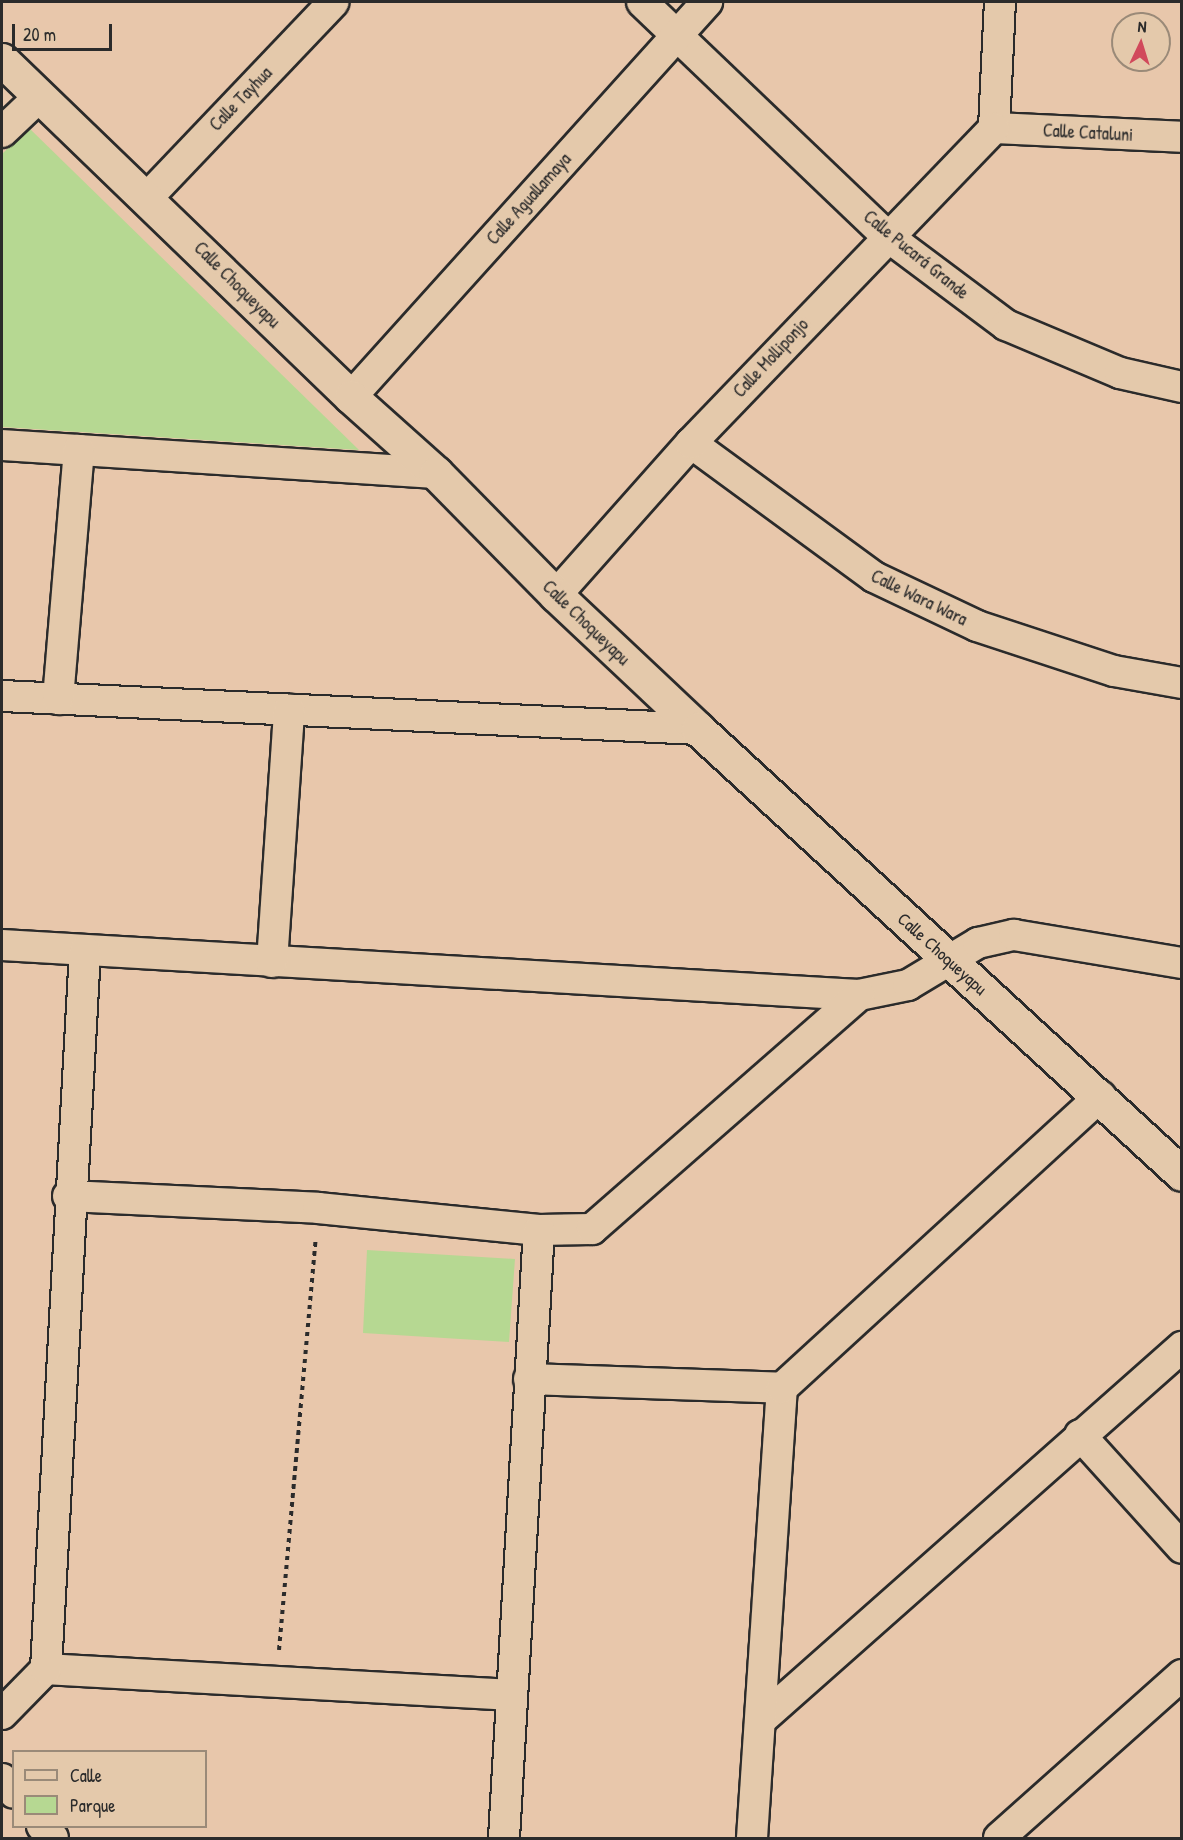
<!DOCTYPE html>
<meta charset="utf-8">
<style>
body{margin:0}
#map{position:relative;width:1183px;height:1840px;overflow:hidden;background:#e8c7ab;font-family:"Patrick Hand",sans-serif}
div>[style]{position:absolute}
.green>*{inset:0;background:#b6d892}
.path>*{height:4px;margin-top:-2px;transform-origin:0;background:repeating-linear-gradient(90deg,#2b2b2b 0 4.5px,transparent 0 9px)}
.roads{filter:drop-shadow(2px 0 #2b2b2b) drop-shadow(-2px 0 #2b2b2b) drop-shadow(0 2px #2b2b2b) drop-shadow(0 -2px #2b2b2b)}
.minor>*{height:30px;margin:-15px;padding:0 15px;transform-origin:15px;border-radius:15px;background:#e4c9ab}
.tertiary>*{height:33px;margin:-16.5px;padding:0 16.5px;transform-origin:16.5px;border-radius:16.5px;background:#e4c9ab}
span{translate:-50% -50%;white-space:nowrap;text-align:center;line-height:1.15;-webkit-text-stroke:6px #e4c9ab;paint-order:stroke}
.street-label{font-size:18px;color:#2b2b2b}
.frame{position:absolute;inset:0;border:3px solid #2b2b2b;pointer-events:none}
.legend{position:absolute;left:12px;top:1750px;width:195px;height:78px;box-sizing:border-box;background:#e4c9ab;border:2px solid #9a8a78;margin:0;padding:8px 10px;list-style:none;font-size:18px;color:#2b2b2b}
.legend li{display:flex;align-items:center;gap:12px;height:30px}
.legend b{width:30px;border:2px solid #9a8a78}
.north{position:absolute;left:1111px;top:12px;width:60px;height:60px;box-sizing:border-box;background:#e4c9ab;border:2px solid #9a8a78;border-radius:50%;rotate:4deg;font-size:16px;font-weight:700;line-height:24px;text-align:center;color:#2b2b2b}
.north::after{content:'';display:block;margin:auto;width:21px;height:27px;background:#d1495b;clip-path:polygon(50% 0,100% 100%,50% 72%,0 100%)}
.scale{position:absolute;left:12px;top:24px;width:100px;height:27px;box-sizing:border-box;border:3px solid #2b2b2b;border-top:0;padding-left:8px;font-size:18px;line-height:21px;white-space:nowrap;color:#2b2b2b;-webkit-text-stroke:4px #e4c9ab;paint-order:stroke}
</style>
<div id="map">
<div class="green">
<i style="clip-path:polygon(29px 128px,359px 450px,2px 427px,2px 154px)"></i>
<i style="clip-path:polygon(367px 1250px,515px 1259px,509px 1342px,363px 1333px)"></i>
</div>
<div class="path">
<i style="left:279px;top:1650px;width:413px;rotate:-84.9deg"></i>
</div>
<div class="roads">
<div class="minor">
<i style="left:642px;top:2px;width:339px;rotate:43.7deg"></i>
<i style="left:887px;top:236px;width:149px;rotate:36.8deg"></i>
<i style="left:1006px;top:325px;width:124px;rotate:22.8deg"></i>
<i style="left:1120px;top:373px;width:64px;rotate:12.7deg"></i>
<i style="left:994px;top:128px;width:188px;rotate:2.7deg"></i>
<i style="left:994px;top:128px;width:126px;rotate:-87.3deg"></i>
<i style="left:2px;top:132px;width:51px;rotate:-43.4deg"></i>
<i style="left:148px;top:197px;width:269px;rotate:-46.4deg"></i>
<i style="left:351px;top:397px;width:532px;rotate:-47.97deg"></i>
<i style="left:691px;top:443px;width:227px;rotate:36.2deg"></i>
<i style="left:874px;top:577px;width:114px;rotate:25.4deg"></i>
<i style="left:977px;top:626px;width:144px;rotate:18.2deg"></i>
<i style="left:1114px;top:671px;width:69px;rotate:10deg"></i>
<i style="left:2px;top:445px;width:435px;rotate:3.7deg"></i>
<i style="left:556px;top:595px;width:203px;rotate:-48.4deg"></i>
<i style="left:691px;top:443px;width:437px;rotate:-46.1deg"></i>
<i style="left:2px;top:696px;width:697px;rotate:2.71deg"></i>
<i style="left:58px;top:699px;width:250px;rotate:-85.2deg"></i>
<i style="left:2px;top:945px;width:858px;rotate:3.34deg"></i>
<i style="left:859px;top:995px;width:50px;rotate:-11.5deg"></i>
<i style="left:908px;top:985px;width:82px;rotate:-31deg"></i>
<i style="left:978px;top:943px;width:37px;rotate:-13deg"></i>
<i style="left:1014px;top:935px;width:170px;rotate:9.5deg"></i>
<i style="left:272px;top:962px;width:253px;rotate:-86.1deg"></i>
<i style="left:68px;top:1196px;width:250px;rotate:2.7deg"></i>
<i style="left:318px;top:1208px;width:222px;rotate:5.7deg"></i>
<i style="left:539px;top:1230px;width:53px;rotate:-1.1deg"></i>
<i style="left:592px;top:1229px;width:355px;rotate:-41.2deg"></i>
<i style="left:529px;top:1379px;width:253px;rotate:2deg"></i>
<i style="left:1080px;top:1435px;width:152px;rotate:47.9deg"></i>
<i style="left:46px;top:1669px;width:466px;rotate:3.2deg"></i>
<i style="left:2px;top:1714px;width:63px;rotate:-45.6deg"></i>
<i style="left:46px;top:1669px;width:719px;rotate:-86.89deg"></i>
<i style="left:763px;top:1718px;width:560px;rotate:-41.52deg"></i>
<i style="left:2px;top:1779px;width:18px;rotate:49deg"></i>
<i style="left:42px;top:1826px;width:16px;rotate:47deg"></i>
<i style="left:504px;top:1838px;width:609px;rotate:-86.71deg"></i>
<i style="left:752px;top:1838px;width:451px;rotate:-86.2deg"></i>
<i style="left:782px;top:1388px;width:432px;rotate:-42.5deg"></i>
<i style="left:999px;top:1838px;width:245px;rotate:-41.7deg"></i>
</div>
<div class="tertiary">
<i style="left:2px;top:60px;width:485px;rotate:44deg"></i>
<i style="left:351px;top:397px;width:114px;rotate:41.8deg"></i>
<i style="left:436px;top:473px;width:171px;rotate:45.5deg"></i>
<i style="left:556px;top:595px;width:195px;rotate:43.3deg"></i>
<i style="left:698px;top:729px;width:657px;rotate:42.6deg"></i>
</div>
</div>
<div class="street-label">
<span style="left:241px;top:99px;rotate:-46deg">Calle Tayhua</span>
<span style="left:1088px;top:133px;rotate:3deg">Calle Cataluni</span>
<span style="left:529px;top:199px;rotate:-48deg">Calle Aguallamaya</span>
<span style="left:916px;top:255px;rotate:39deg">Calle Pucará Grande</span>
<span style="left:237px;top:285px;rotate:45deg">Calle Choqueyapu</span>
<span style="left:771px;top:358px;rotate:-47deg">Calle Molliponjo</span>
<span style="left:919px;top:598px;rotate:26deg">Calle Wara Wara</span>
<span style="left:586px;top:623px;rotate:44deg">Calle Choqueyapu</span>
<span style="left:942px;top:954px;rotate:42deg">Calle Choqueyapu</span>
</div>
<div class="frame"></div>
<ul class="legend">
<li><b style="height:8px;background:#e4c9ab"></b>Calle</li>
<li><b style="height:16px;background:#b6d892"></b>Parque</li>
</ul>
<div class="north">N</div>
<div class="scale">20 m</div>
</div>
